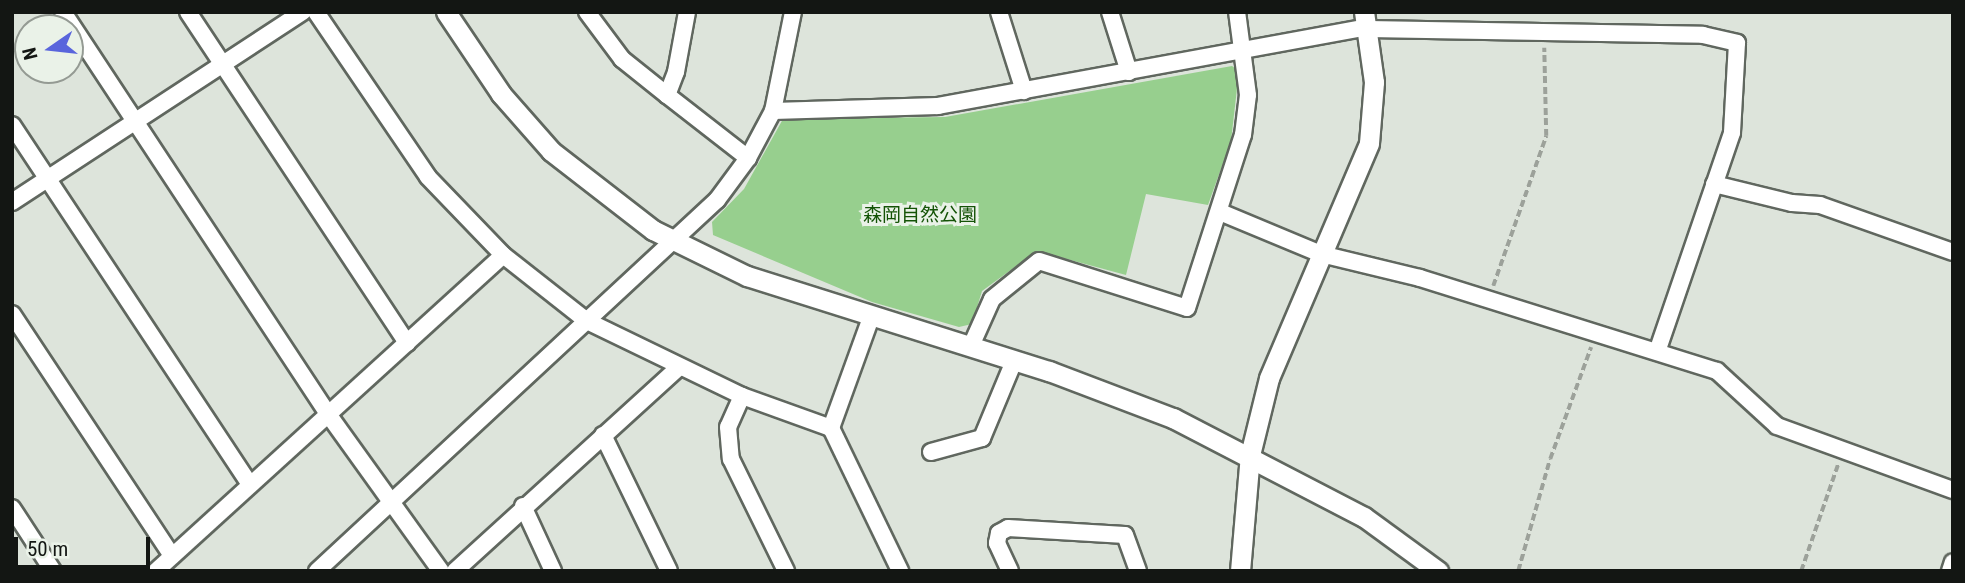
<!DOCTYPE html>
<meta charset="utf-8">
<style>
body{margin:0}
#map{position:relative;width:1965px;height:583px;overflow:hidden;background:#dde4db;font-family:"Roboto Condensed","Noto Sans JP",sans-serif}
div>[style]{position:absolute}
.green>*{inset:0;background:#97cf8e}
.path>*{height:3.5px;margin-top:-1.75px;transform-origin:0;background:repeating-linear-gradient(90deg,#9ca19a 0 7px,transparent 0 10.5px)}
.roads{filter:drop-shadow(2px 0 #60675f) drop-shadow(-2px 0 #60675f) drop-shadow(0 2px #60675f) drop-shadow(0 -2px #60675f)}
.minor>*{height:16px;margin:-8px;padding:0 8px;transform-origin:8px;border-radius:8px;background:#fff}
.tertiary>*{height:19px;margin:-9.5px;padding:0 9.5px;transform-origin:9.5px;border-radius:9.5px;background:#fff}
span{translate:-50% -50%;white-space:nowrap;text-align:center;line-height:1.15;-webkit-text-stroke:6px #eaf2e8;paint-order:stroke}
.park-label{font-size:19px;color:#145306}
.frame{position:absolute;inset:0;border:14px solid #131613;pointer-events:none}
.north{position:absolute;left:14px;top:14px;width:70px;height:70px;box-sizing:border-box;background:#eaf2e8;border:2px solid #949a93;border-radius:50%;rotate:256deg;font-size:19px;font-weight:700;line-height:28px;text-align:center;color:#131613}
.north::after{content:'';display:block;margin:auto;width:24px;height:32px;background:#5965dc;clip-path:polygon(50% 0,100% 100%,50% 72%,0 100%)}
.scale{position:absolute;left:14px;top:537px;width:136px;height:32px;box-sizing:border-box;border:4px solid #131613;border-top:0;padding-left:9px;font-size:21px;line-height:24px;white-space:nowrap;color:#131613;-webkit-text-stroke:5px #eaf2e8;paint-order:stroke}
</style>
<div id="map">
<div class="green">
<i style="clip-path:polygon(1232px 66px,1239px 71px,1231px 141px,1208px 205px,1146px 194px,1126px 275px,1037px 251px,982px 291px,972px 324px,959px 327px,872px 302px,713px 235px,712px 222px,744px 189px,783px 119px,945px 117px)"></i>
</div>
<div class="path">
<i style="left:1493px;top:286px;width:159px;rotate:-70.5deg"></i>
<i style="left:1546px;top:136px;width:88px;rotate:-91.3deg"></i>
<i style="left:1518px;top:571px;width:116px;rotate:-74.1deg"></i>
<i style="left:1550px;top:459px;width:119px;rotate:-69.9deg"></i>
<i style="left:1801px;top:571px;width:113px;rotate:-70.9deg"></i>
</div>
<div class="roads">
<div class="minor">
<i style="left:63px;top:12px;width:481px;rotate:56.6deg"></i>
<i style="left:328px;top:414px;width:193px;rotate:54.3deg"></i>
<i style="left:188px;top:12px;width:397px;rotate:56.5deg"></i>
<i style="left:316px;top:12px;width:199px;rotate:55.8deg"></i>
<i style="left:428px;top:177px;width:108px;rotate:46.1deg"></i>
<i style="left:587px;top:12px;width:59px;rotate:53.3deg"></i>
<i style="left:622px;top:59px;width:58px;rotate:38.7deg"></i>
<i style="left:687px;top:12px;width:61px;rotate:100.4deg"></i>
<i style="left:676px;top:72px;width:25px;rotate:111deg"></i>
<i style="left:667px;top:95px;width:103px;rotate:37.9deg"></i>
<i style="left:999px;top:12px;width:83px;rotate:72.4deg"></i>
<i style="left:1110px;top:12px;width:63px;rotate:72.4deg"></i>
<i style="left:1368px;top:29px;width:335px;rotate:1deg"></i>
<i style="left:1703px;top:35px;width:35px;rotate:13deg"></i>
<i style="left:1737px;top:43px;width:90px;rotate:93.2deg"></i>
<i style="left:1732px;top:133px;width:228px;rotate:108.9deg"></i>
<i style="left:773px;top:111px;width:165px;rotate:-1.7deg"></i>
<i style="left:938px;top:106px;width:437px;rotate:-10.4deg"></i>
<i style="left:12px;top:125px;width:431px;rotate:56.5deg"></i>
<i style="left:1714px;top:184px;width:80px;rotate:13.7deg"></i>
<i style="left:1792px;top:203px;width:28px;rotate:4deg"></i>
<i style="left:1820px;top:205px;width:141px;rotate:19.5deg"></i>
<i style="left:12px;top:202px;width:347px;rotate:-33.2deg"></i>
<i style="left:1220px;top:212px;width:109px;rotate:22.6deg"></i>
<i style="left:1321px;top:254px;width:102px;rotate:13.6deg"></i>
<i style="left:1420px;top:278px;width:311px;rotate:17.4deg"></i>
<i style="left:1717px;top:371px;width:81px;rotate:42.5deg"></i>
<i style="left:1777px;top:426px;width:187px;rotate:20deg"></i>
<i style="left:12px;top:314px;width:290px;rotate:56.5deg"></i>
<i style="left:971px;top:346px;width:51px;rotate:-65.9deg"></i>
<i style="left:992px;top:299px;width:60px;rotate:-39deg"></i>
<i style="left:1039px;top:261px;width:155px;rotate:17.6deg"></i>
<i style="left:1187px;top:308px;width:182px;rotate:-72.1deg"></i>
<i style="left:1243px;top:135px;width:40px;rotate:-82.9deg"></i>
<i style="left:1248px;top:95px;width:84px;rotate:-97.5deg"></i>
<i style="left:742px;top:396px;width:34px;rotate:114deg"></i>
<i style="left:728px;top:427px;width:32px;rotate:85deg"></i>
<i style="left:731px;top:459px;width:125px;rotate:63.8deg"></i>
<i style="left:831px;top:428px;width:120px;rotate:-70.1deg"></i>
<i style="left:603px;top:435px;width:151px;rotate:64.1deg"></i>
<i style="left:931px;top:452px;width:53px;rotate:-15.4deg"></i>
<i style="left:982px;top:438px;width:83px;rotate:-67.4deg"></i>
<i style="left:523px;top:506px;width:72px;rotate:65.2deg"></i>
<i style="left:12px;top:508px;width:75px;rotate:56.9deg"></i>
<i style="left:156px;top:571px;width:469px;rotate:-42.3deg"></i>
<i style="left:503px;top:255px;width:107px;rotate:38.2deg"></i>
<i style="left:587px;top:321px;width:172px;rotate:25.8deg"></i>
<i style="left:742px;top:396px;width:95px;rotate:19.8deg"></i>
<i style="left:831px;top:428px;width:159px;rotate:64.2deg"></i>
<i style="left:317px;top:571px;width:546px;rotate:-42.85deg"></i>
<i style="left:717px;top:200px;width:52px;rotate:-53.6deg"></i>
<i style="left:748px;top:158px;width:53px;rotate:-62deg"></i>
<i style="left:773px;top:111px;width:101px;rotate:-78.6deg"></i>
<i style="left:455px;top:571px;width:302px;rotate:-42.3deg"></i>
<i style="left:1010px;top:571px;width:31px;rotate:-115deg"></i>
<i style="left:997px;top:543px;width:10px;rotate:-79deg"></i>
<i style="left:999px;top:533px;width:10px;rotate:-29deg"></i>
<i style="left:1008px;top:528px;width:117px;rotate:3.4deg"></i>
<i style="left:1125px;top:535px;width:38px;rotate:70deg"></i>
<i style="left:1950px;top:571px;width:9px;rotate:-72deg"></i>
</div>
<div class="tertiary">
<i style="left:446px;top:12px;width:99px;rotate:56.1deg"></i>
<i style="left:501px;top:94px;width:76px;rotate:48.7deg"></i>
<i style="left:551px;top:151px;width:129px;rotate:37.8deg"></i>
<i style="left:653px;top:230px;width:105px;rotate:26.1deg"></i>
<i style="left:747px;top:276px;width:317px;rotate:17.5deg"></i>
<i style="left:1049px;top:371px;width:133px;rotate:20.8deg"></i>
<i style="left:1173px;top:418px;width:215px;rotate:27.4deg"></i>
<i style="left:1364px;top:517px;width:92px;rotate:36.1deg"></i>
<i style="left:1240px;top:571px;width:116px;rotate:-85.1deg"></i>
<i style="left:1250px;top:455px;width:79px;rotate:-76.1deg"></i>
<i style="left:1269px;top:378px;width:255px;rotate:-66.9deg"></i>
<i style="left:1369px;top:143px;width:61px;rotate:-85.3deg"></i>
<i style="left:1374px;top:82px;width:71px;rotate:-98.1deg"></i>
</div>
</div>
<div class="park-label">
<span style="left:920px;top:215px">森岡自然公園</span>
</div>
<div class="frame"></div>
<div class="north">N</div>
<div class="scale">50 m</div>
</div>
